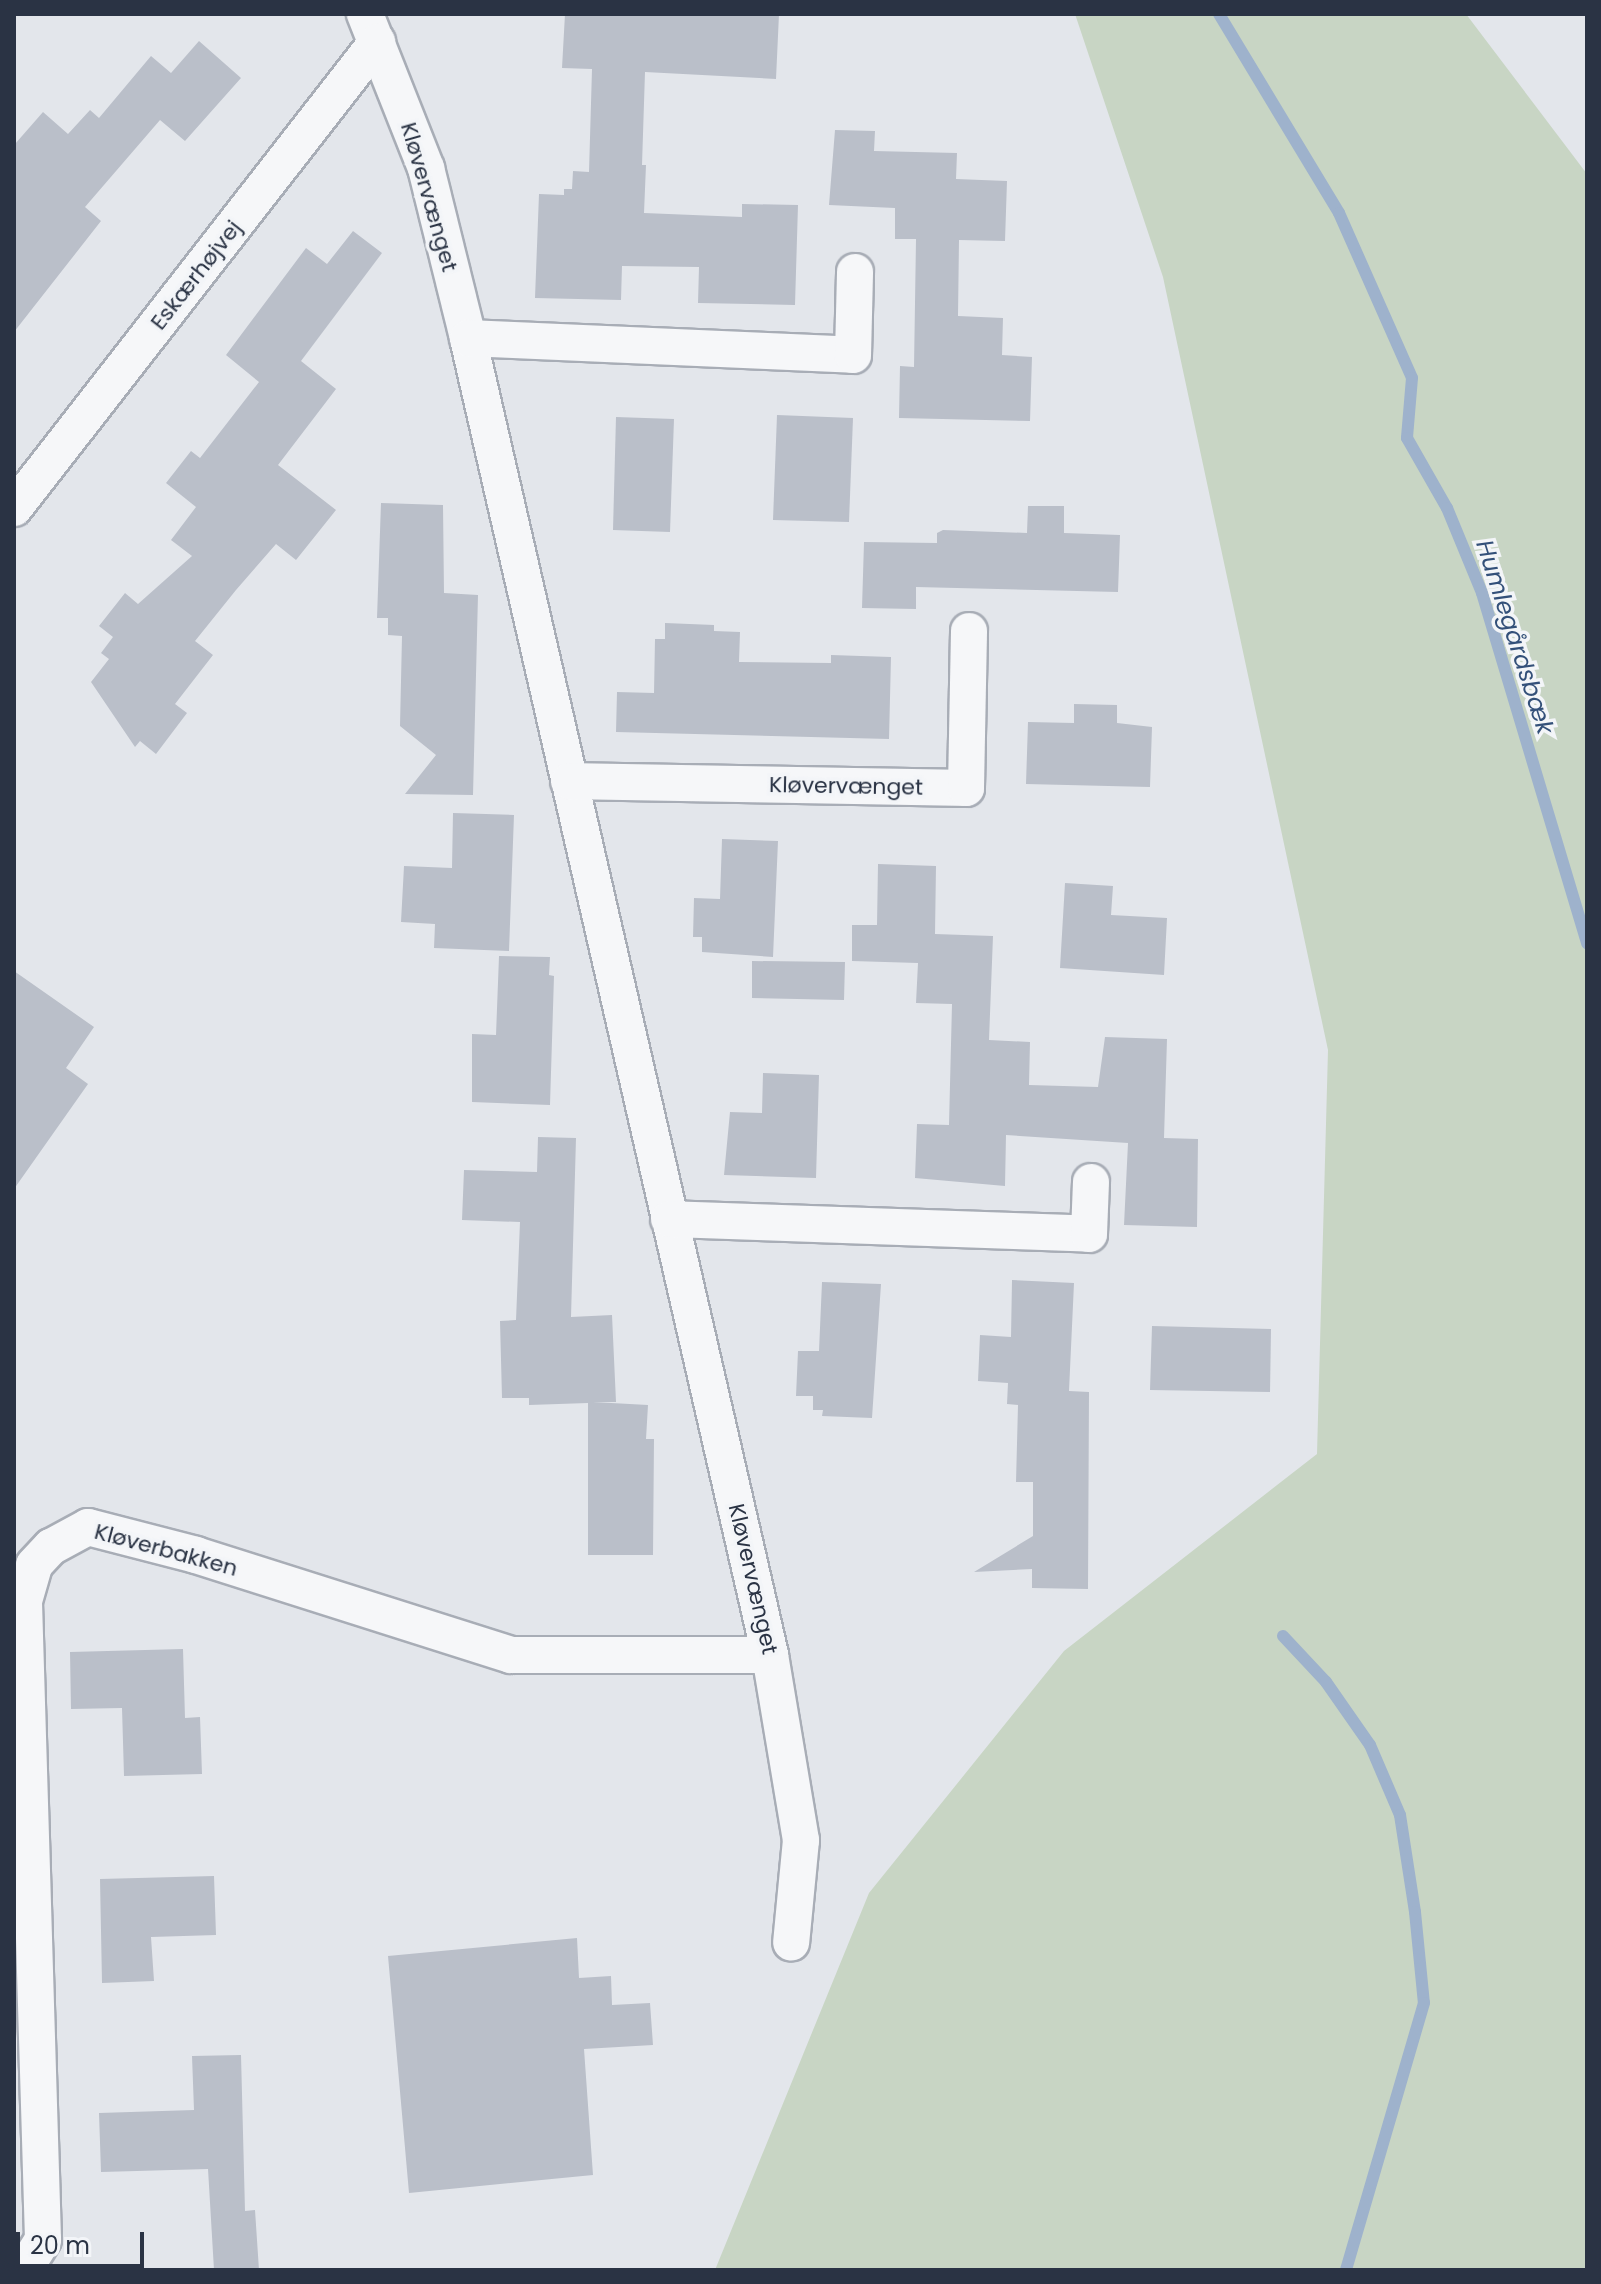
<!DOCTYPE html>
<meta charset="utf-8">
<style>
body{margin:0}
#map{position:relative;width:1601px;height:2284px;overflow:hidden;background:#e3e6eb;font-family:Poppins,sans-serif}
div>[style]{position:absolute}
.green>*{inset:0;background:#c8d5c4}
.stream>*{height:12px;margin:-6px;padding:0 6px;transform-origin:6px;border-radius:6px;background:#9eb2cc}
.building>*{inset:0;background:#babfc9}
.roads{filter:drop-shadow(2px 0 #a8adb6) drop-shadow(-2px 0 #a8adb6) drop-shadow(0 2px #a8adb6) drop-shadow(0 -2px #a8adb6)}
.street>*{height:36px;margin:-18px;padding:0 18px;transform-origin:18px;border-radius:18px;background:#f6f7f9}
span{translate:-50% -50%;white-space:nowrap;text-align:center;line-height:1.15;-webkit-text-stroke:7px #f3f5f8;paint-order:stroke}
.street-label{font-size:22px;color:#2a3344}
.water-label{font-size:24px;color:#335079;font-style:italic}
.frame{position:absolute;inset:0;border:16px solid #2a3344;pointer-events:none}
.scale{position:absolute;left:16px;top:2232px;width:128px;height:36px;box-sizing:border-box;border:4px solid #2a3344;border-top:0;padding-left:10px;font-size:24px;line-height:28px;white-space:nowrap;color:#2a3344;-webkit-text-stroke:6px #f3f5f8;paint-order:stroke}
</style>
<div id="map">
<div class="green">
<i style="clip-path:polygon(1075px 14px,1466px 14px,1587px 174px,1587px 2270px,715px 2270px,869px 1893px,1064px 1651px,1317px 1454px,1328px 1050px,1163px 277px)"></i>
</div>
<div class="stream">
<i style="left:1219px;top:14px;width:232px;rotate:58.9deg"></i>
<i style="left:1339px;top:213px;width:180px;rotate:66.1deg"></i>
<i style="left:1412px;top:378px;width:60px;rotate:94.8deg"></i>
<i style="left:1407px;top:438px;width:81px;rotate:60.3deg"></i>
<i style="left:1447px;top:508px;width:92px;rotate:67.6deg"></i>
<i style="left:1482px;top:593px;width:366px;rotate:73.3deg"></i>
<i style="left:1283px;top:1636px;width:63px;rotate:46.9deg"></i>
<i style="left:1326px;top:1682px;width:77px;rotate:55.1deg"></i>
<i style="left:1370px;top:1745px;width:76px;rotate:66.8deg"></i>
<i style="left:1400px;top:1815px;width:98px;rotate:81.2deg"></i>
<i style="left:1415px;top:1912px;width:91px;rotate:84.4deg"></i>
<i style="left:1424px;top:2003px;width:278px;rotate:106.3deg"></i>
</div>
<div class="building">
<i style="clip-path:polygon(565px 14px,779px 14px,776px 79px,645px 72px,642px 165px,646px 165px,644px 213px,742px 217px,742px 204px,798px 205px,795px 305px,698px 303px,699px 267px,622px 266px,621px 300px,535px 298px,539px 194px,564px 195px,564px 189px,572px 189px,573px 171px,589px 172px,592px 69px,562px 68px)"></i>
<i style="clip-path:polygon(199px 41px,241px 78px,185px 141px,160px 120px,85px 207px,101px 221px,14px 332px,15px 144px,43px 112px,68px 134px,90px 110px,99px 118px,151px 56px,171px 73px)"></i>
<i style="clip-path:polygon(835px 130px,875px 131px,874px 151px,957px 153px,956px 179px,1007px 181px,1005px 241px,959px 240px,958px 316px,1003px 318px,1002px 355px,1032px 357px,1030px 421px,899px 418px,900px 366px,914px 367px,916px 239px,895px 239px,895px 208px,829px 205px)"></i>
<i style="clip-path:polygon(353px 231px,382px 253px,301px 361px,336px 389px,278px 465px,336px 510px,296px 560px,276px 544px,236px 590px,195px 641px,213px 655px,175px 704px,187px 713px,156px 754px,140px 741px,135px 747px,91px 682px,109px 659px,101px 653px,113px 637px,99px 626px,125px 593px,138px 604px,192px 556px,171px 540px,196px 507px,166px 483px,191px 451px,200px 458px,259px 382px,226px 355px,306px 248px,327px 264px)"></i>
<i style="clip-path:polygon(777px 415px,853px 418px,849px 522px,773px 520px)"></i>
<i style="clip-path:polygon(616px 417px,674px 419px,670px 532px,613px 530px)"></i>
<i style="clip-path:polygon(381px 503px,443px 505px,444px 593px,478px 595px,473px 795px,405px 794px,436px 755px,400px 726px,402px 636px,388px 635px,388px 618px,377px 618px)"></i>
<i style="clip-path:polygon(1028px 506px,1064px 506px,1064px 533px,1120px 535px,1118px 592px,916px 587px,916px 609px,862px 608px,864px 542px,937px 543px,937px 533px,943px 530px,1027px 533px)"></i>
<i style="clip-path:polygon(665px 623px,714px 625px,714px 631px,740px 632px,739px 662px,831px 663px,831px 655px,891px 657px,889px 739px,616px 732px,617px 692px,654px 693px,655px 639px,665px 639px)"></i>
<i style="clip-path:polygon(1074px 704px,1117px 705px,1117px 723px,1152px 727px,1150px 787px,1026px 784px,1028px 722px,1074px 723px)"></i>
<i style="clip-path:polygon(453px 813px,514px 815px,509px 951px,434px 948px,435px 924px,401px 922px,404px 866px,452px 868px)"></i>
<i style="clip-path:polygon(722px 839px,778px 841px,773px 957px,702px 952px,702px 937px,693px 937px,694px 898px,720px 899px)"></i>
<i style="clip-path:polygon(878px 864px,936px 866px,935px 934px,993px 936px,989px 1040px,1030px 1042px,1029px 1085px,1098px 1087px,1105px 1037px,1167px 1039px,1164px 1138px,1198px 1139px,1197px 1227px,1124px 1225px,1128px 1143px,1006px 1135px,1005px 1186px,915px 1178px,917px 1124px,949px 1125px,952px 1004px,916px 1003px,918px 963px,852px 961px,852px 925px,877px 925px)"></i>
<i style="clip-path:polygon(1065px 883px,1113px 886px,1111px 915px,1167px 918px,1164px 975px,1060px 968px)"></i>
<i style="clip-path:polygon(499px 956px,550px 957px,549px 975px,554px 976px,550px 1105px,472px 1102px,472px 1034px,496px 1035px)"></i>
<i style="clip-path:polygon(752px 961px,845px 962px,844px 1000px,752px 998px)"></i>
<i style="clip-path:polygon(14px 971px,94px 1027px,66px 1068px,88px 1084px,14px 1189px)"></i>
<i style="clip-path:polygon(763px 1073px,819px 1075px,816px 1178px,724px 1175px,730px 1112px,762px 1113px)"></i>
<i style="clip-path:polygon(538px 1137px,576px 1138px,571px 1317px,612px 1315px,616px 1402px,593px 1402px,648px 1405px,646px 1439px,654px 1439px,653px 1555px,588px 1555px,588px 1403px,529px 1405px,529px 1398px,502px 1398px,500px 1321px,516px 1320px,520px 1222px,462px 1220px,464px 1170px,537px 1172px)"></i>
<i style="clip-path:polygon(1012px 1280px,1074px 1283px,1069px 1391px,1089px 1392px,1088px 1589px,1032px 1588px,1032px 1569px,974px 1572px,1033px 1536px,1033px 1482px,1016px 1482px,1018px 1405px,1007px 1404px,1008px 1383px,978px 1381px,980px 1335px,1011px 1337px)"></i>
<i style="clip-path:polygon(822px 1282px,881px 1284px,872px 1418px,822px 1416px,823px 1410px,813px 1410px,813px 1396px,796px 1396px,798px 1351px,819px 1351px)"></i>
<i style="clip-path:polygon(1152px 1326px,1271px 1329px,1270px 1392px,1150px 1390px)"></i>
<i style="clip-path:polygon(183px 1649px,185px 1718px,200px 1717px,202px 1774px,124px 1776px,122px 1708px,71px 1709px,70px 1652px)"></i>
<i style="clip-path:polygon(214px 1876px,216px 1935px,151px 1937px,154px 1981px,102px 1983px,100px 1879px)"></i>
<i style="clip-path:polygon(577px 1938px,579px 1978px,611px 1976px,612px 2005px,650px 2003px,653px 2045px,584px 2049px,593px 2175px,409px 2193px,388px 1956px)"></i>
<i style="clip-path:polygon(241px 2055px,245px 2211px,255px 2210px,259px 2270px,214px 2270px,208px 2169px,101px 2172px,99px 2113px,194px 2110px,192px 2056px)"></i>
</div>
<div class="roads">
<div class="street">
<i style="left:365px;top:14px;width:166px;rotate:68.4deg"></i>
<i style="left:426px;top:168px;width:175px;rotate:76.1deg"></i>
<i style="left:468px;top:338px;width:1351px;rotate:77.08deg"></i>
<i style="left:770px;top:1655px;width:188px;rotate:80.5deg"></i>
<i style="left:801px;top:1840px;width:103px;rotate:95.5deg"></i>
<i style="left:468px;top:338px;width:385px;rotate:2.5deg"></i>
<i style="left:853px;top:355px;width:83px;rotate:-88.6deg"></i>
<i style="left:14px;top:508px;width:591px;rotate:-52.08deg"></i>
<i style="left:569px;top:781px;width:397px;rotate:1deg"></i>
<i style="left:966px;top:788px;width:157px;rotate:-88.9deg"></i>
<i style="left:669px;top:1219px;width:420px;rotate:2deg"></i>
<i style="left:1089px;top:1234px;width:52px;rotate:-87.8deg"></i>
<i style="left:24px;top:2270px;width:36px;rotate:-58deg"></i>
<i style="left:43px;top:2239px;width:638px;rotate:-91.71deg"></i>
<i style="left:24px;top:1601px;width:37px;rotate:-74deg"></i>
<i style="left:34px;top:1565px;width:25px;rotate:-47deg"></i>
<i style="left:51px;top:1547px;width:42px;rotate:-28.4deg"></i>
<i style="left:88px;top:1527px;width:112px;rotate:14.5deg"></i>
<i style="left:196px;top:1555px;width:330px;rotate:17.6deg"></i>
<i style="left:511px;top:1655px;width:259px"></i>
</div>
</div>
<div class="street-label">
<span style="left:429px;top:197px;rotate:74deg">Kløvervænget</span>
<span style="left:196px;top:275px;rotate:-52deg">Eskærhøjvej</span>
<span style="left:846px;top:786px;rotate:1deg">Kløvervænget</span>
<span style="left:166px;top:1550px;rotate:15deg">Kløverbakken</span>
<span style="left:753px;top:1579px;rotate:77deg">Kløvervænget</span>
</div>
<div class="water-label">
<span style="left:1515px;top:637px;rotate:72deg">Humlegårdsbæk</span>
</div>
<div class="frame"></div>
<div class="scale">20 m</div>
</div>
